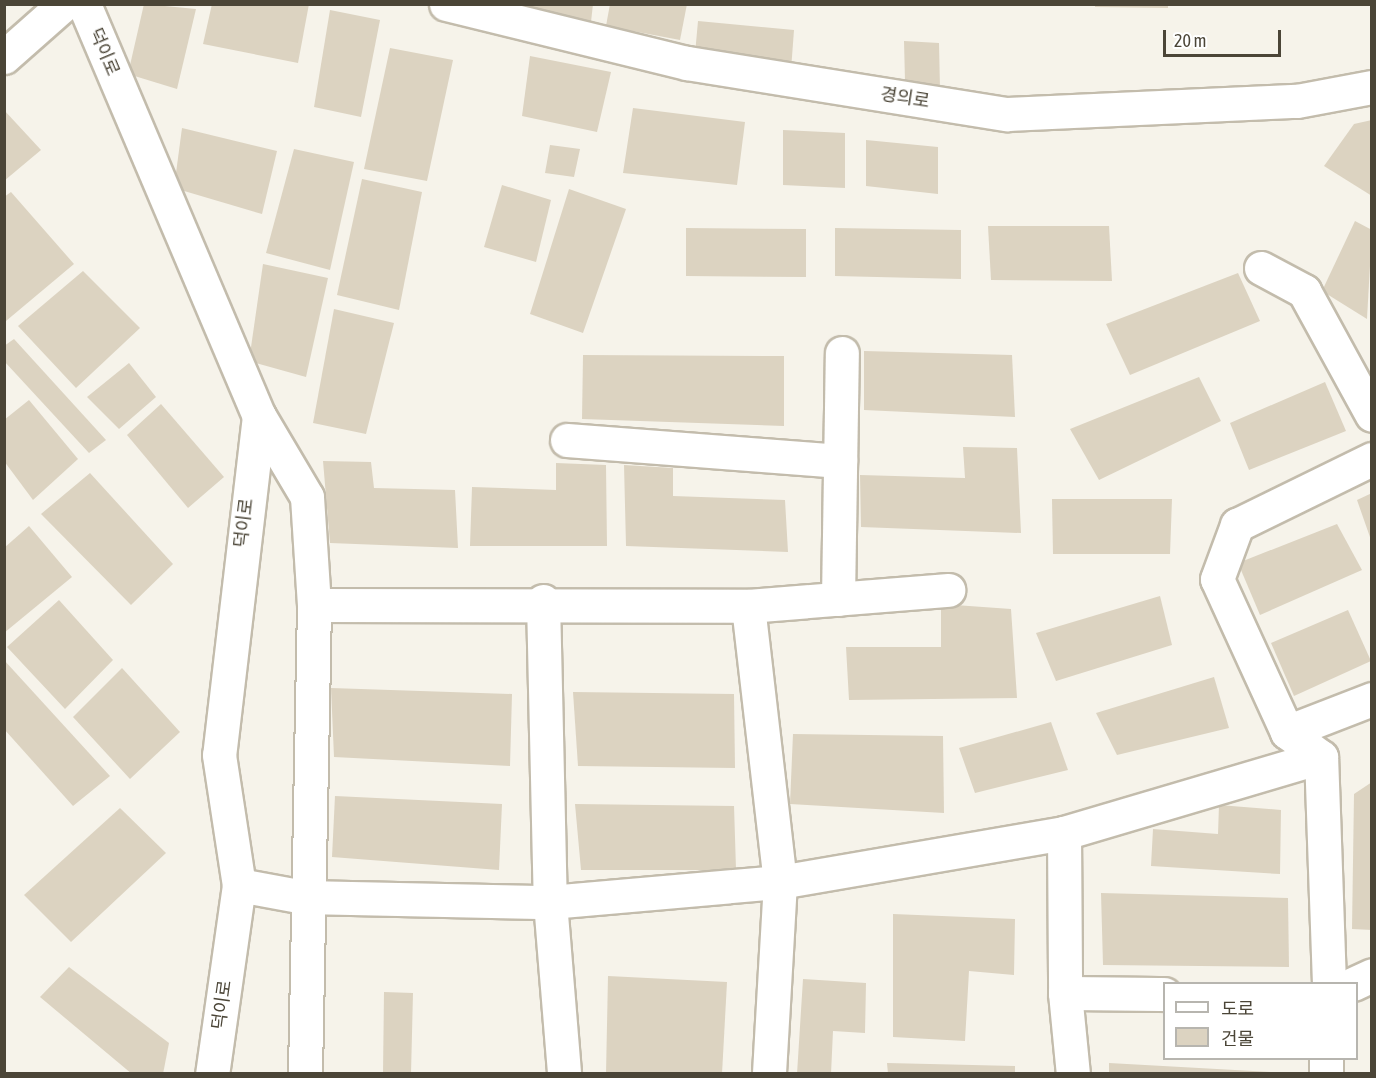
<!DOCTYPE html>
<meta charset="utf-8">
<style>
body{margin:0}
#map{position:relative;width:1376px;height:1078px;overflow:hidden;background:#f6f3ea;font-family:"Asap Condensed","Noto Sans KR",sans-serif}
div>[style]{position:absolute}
.building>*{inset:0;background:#dcd3c1}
.roads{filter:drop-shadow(2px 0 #c3bcac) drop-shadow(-2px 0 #c3bcac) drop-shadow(0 2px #c3bcac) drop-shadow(0 -2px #c3bcac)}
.minor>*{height:33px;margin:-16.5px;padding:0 16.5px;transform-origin:16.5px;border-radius:16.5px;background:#fff}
span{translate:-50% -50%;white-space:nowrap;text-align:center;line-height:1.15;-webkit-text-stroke:4.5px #fff;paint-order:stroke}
.street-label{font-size:18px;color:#4b4537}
.frame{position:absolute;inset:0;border:6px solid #4b4537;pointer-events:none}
.legend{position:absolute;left:1163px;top:982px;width:195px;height:78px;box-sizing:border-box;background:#fff;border:2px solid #b7b5af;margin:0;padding:8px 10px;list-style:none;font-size:18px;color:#4b4537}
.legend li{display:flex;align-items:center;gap:12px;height:30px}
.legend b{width:30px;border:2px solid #b7b5af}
.scale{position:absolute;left:1163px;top:30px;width:118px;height:27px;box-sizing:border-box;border:3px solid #4b4537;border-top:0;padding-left:8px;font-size:18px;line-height:21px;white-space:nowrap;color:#4b4537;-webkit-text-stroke:4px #fff;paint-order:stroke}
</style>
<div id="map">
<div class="building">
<i style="clip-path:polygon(144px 4px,196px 9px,177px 89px,128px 74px)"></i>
<i style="clip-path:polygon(212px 4px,309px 4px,298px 63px,203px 44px)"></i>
<i style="clip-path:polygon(512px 4px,593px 4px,591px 22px)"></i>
<i style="clip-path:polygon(610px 4px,687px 4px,680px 40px,606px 26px)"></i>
<i style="clip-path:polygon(1095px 4px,1168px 4px,1168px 8px,1095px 7px)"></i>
<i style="clip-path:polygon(330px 10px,380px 20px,361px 117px,314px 107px)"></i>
<i style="clip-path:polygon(698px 21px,794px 30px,791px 70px,695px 54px)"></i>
<i style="clip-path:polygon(904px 41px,939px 43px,940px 89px,905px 81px)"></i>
<i style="clip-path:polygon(390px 48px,453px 60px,427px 181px,364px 169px)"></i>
<i style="clip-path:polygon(530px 56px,611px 72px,597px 132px,522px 116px)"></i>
<i style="clip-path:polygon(633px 108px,745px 122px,737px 185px,623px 173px)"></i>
<i style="clip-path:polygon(4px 110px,41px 150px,4px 181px)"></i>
<i style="clip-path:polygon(1372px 120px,1372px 196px,1324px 166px,1354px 124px)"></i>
<i style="clip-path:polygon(182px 128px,277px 151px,262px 214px,174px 188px)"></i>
<i style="clip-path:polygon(783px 130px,845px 133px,845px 188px,783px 185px)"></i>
<i style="clip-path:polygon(866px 140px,938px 147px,938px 194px,866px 186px)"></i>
<i style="clip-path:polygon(550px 145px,580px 149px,574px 177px,545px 173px)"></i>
<i style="clip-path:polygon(294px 149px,354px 162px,330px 270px,266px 253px)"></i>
<i style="clip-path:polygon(362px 179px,422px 192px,399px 310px,337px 295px)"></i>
<i style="clip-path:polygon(502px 185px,551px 200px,536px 262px,484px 247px)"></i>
<i style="clip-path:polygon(569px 189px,626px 209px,583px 333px,530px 314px)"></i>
<i style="clip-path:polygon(11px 192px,74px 264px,6px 321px,4px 197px)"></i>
<i style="clip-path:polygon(1355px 221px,1372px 230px,1367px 319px,1322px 291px)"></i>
<i style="clip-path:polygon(988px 226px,1109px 226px,1112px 281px,991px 280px)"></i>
<i style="clip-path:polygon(686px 228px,806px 229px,806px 277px,686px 276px)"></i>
<i style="clip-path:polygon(835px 228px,961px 230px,961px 279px,835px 276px)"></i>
<i style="clip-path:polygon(263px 264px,328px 278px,306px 377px,249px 361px)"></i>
<i style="clip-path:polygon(83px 271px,140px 328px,76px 388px,18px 326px)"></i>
<i style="clip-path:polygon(1238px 273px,1260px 321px,1130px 375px,1106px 324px)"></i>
<i style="clip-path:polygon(334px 309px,394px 323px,366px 434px,313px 423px)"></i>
<i style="clip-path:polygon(14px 339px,106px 440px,89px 453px,4px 361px,4px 346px)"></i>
<i style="clip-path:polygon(864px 351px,1012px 355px,1015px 417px,864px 410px)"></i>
<i style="clip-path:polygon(583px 355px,784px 356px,784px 426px,582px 419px)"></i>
<i style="clip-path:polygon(129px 363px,156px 397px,119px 429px,87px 397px)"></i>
<i style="clip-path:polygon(1199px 377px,1221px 421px,1099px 480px,1070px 429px)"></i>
<i style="clip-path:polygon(1325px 382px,1346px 431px,1249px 470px,1230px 423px)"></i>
<i style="clip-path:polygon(29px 400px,78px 459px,33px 500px,4px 461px,4px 420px)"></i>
<i style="clip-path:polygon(161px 404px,224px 477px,188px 508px,127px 435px)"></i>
<i style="clip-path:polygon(963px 447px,1017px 448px,1021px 533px,861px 527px,860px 475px,965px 478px)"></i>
<i style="clip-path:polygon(323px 461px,371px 462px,374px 488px,455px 490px,458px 548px,330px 543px)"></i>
<i style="clip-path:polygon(556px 463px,606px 465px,607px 546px,470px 546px,472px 487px,556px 490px)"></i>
<i style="clip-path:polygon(624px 465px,673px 468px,673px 496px,785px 500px,788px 552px,626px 546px)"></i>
<i style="clip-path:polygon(90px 473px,173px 564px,131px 605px,41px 514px)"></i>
<i style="clip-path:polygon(1372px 493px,1372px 540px,1371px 540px,1357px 500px)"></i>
<i style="clip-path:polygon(1052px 499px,1172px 499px,1170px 554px,1053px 554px)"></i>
<i style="clip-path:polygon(1337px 524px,1362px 570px,1260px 615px,1238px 563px)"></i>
<i style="clip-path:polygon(29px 526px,72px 577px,4px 633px,4px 548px)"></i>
<i style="clip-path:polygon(1160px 596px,1172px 645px,1056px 681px,1036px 633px)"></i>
<i style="clip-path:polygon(59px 600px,113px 660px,65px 709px,7px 647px)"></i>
<i style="clip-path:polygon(941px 604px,1011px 609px,1017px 698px,849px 700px,846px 647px,941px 647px)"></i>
<i style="clip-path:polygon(1348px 610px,1371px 661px,1294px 696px,1271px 643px)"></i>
<i style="clip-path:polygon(4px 660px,110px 776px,73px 806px,4px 729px)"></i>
<i style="clip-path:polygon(122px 668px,180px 732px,130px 779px,73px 717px)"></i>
<i style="clip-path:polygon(1214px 677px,1229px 728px,1117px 755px,1096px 713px)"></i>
<i style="clip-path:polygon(331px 688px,512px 694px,510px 766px,334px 757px)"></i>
<i style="clip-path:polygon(573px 692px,734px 694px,735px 768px,578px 766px)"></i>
<i style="clip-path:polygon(1051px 722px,1068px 770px,975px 793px,959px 748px)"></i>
<i style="clip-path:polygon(793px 734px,943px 736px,944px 813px,790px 804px)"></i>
<i style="clip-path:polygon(1372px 782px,1372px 930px,1352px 929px,1354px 794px)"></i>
<i style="clip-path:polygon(335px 796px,502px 804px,499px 870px,332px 857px)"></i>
<i style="clip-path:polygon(575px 804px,734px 806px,736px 870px,581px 870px)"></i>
<i style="clip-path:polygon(1219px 805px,1281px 810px,1280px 874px,1151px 866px,1153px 829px,1218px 834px)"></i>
<i style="clip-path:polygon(120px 808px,166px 853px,71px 942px,24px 895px)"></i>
<i style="clip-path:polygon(1101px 893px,1288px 898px,1289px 967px,1103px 965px)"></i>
<i style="clip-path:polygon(893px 914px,1015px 919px,1014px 975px,969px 971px,965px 1041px,893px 1037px)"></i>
<i style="clip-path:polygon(69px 967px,169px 1043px,163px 1074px,132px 1074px,40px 997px)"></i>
<i style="clip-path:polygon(608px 976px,727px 982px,722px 1074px,606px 1074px)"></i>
<i style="clip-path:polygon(803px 979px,866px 983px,865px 1033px,833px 1031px,831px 1074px,797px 1074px)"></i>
<i style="clip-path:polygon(384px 992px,413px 993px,411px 1074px,383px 1074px)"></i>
<i style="clip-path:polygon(887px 1063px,1015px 1066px,1015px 1074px,888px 1074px)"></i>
<i style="clip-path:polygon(1109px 1063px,1271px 1072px,1271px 1074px,1109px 1074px)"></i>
</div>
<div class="roads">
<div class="minor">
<i style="left:84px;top:4px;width:448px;rotate:67deg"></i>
<i style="left:259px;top:416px;width:341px;rotate:96.7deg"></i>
<i style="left:219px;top:755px;width:132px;rotate:81.3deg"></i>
<i style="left:239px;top:885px;width:191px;rotate:98.1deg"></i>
<i style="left:446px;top:4px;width:248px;rotate:13.8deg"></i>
<i style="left:687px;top:63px;width:324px;rotate:9.1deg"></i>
<i style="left:1007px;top:114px;width:290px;rotate:-2.6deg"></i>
<i style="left:1297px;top:101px;width:76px;rotate:-10.6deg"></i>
<i style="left:4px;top:57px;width:80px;rotate:-41.5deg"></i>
<i style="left:1261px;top:268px;width:49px;rotate:28.1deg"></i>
<i style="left:1304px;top:291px;width:141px;rotate:61.3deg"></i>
<i style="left:259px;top:416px;width:94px;rotate:59.3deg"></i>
<i style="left:307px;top:497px;width:108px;rotate:86.3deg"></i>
<i style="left:314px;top:605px;width:469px;rotate:91.1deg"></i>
<i style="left:567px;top:440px;width:274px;rotate:4.4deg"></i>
<i style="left:838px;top:599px;width:246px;rotate:-89.1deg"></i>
<i style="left:543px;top:601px;width:301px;rotate:88.7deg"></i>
<i style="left:550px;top:902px;width:173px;rotate:85.3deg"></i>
<i style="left:314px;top:605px;width:434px;rotate:0.1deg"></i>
<i style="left:748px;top:606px;width:201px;rotate:-4.6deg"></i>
<i style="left:748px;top:606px;width:278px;rotate:83.4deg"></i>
<i style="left:780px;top:882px;width:192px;rotate:93.3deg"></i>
<i style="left:1287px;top:732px;width:91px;rotate:-21.2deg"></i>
<i style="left:1064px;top:833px;width:160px;rotate:89.6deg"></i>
<i style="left:1065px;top:993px;width:81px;rotate:84.4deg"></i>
<i style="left:239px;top:885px;width:66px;rotate:10.5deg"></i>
<i style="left:304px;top:897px;width:246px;rotate:1.2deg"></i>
<i style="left:550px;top:902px;width:231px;rotate:-5deg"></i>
<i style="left:780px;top:882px;width:288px;rotate:-9.8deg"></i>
<i style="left:1064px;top:833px;width:268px;rotate:-16.5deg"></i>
<i style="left:1329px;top:984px;width:227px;rotate:-92deg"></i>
<i style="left:1321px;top:757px;width:42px;rotate:-143.7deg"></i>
<i style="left:1287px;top:732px;width:168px;rotate:-114.6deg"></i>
<i style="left:1217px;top:579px;width:58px;rotate:-69.7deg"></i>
<i style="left:1237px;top:525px;width:150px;rotate:-26.1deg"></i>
<i style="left:1353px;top:984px;width:21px;rotate:-25deg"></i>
<i style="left:1065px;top:993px;width:99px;rotate:0.6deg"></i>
<i style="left:1326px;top:1074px;width:16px;rotate:-90deg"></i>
</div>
</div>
<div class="street-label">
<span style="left:104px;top:52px;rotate:67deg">덕이로</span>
<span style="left:905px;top:98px;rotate:9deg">경의로</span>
<span style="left:244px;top:523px;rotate:-83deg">덕이로</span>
<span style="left:222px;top:1005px;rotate:-82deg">덕이로</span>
</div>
<div class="frame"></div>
<ul class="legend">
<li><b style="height:8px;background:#fff"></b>도로</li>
<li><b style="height:16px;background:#dcd3c1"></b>건물</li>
</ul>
<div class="scale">20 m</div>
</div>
